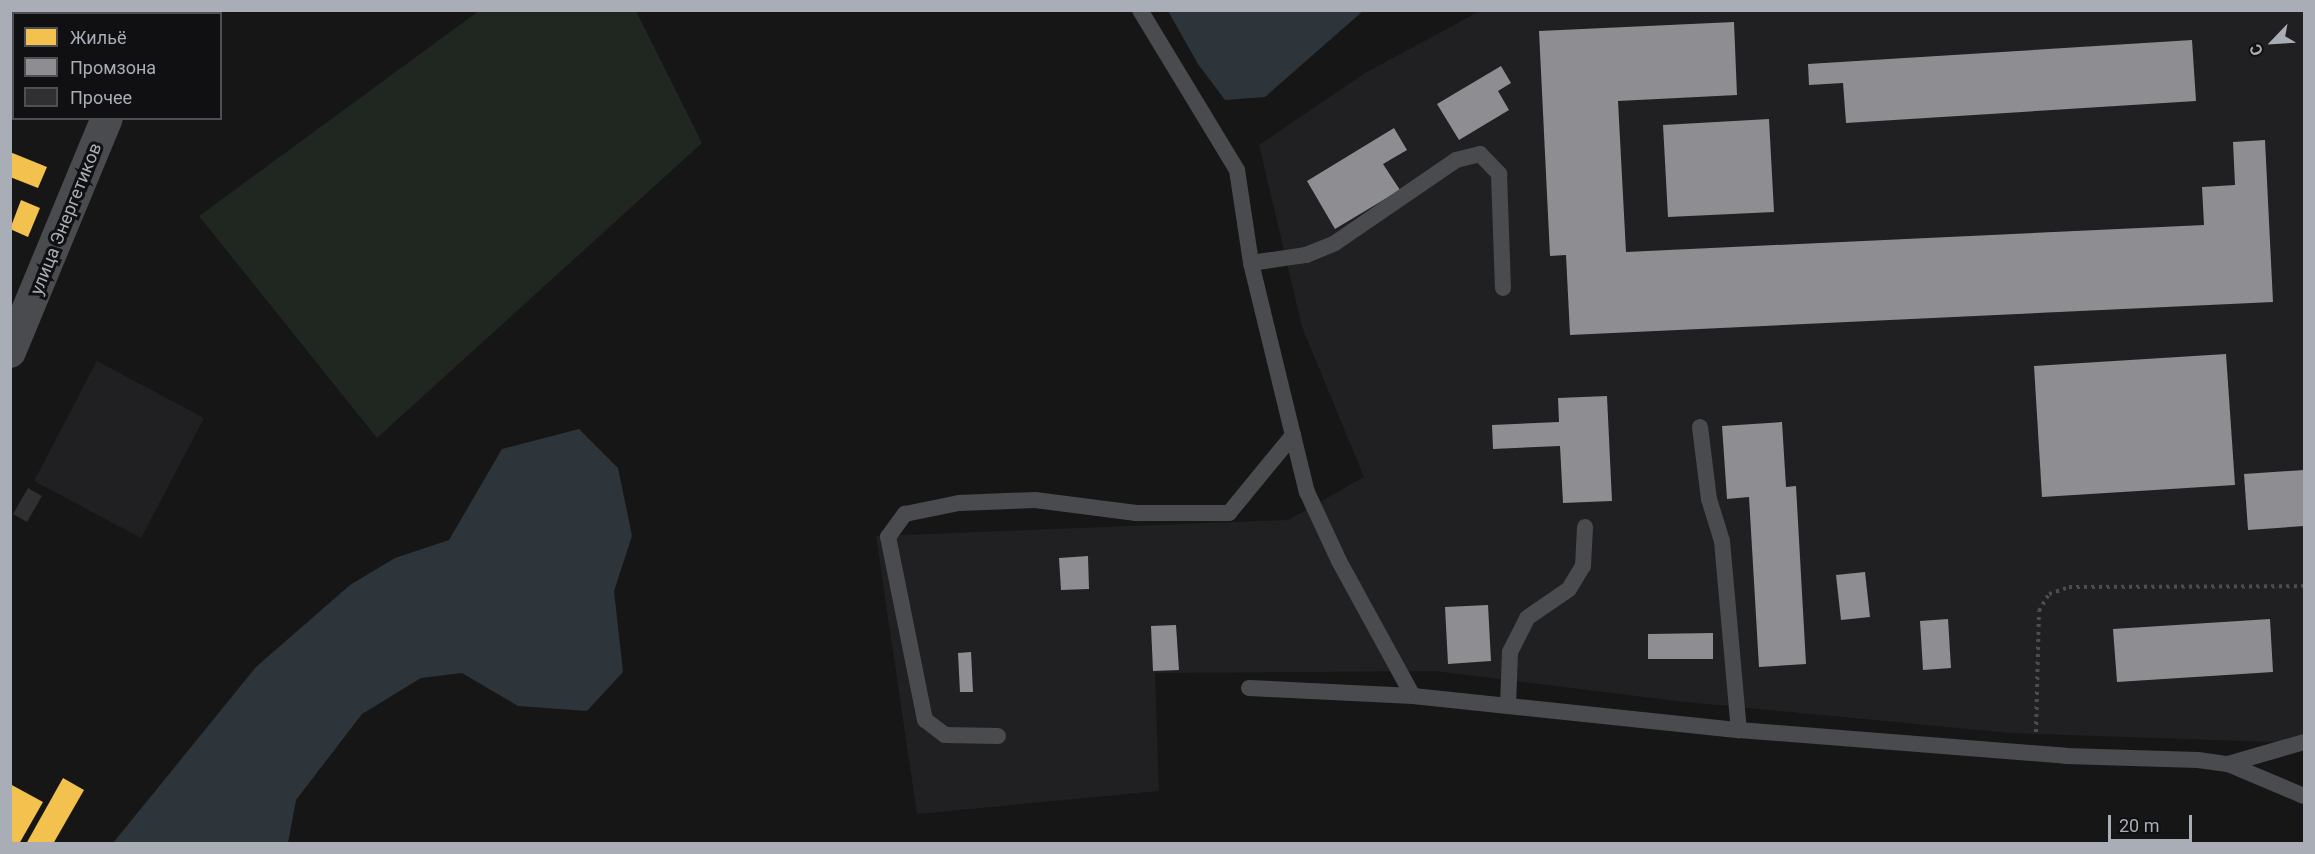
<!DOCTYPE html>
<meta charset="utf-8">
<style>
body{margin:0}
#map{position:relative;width:2315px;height:854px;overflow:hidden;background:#161616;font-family:Roboto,sans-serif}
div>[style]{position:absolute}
.built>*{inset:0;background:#202022}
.green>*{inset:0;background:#202620}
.water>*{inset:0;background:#2d353a}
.homes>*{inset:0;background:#f2c14e}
.industry>*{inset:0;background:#8d8d92}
.building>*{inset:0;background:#303032}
.path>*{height:4px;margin-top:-2px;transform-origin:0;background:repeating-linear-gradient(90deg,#4c4d50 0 3px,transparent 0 7.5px)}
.service>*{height:16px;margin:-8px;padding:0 8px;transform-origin:8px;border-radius:8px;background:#4a4b4e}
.minor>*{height:32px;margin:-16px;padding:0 16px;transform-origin:16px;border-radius:16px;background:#4a4b4e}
span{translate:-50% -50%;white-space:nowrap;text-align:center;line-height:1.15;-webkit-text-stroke:6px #101012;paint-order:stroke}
.street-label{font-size:18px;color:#a8adb6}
.frame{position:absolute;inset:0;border:12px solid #a8adb6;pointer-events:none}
.legend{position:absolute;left:12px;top:12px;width:210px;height:108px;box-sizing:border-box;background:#101012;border:2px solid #4d4f54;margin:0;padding:8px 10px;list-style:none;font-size:18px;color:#a8adb6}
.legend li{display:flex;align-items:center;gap:12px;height:30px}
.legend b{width:30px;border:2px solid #4d4f54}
.north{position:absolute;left:2243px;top:12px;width:60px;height:60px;-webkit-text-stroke:4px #101012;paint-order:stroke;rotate:245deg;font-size:16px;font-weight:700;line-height:24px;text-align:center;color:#a8adb6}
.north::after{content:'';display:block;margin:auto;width:21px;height:27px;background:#a8adb6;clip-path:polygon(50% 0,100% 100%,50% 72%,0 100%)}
.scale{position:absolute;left:2108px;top:815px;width:84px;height:27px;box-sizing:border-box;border:3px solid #a8adb6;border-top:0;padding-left:8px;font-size:18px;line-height:21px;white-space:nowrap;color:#a8adb6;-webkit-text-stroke:4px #101012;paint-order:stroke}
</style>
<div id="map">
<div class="built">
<i style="clip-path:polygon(1480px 11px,2304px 11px,2304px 743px,2010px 733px,1685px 702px,1434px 671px,1155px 673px,1159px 791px,917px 814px,876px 536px,1288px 520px,1364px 477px,1302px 327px,1259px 145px,1365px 73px)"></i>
<i style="clip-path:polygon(97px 361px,204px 418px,141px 538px,34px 481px)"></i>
</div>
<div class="green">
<i style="clip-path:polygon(480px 10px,636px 11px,702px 143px,377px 438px,199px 216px)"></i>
</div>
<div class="water">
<i style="clip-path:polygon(1168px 11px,1363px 11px,1265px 97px,1225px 100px,1198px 64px)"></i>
<i style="clip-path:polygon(579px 429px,618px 468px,632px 536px,614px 591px,623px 672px,587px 711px,518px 706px,462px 673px,421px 678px,362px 714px,296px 800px,288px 843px,113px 843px,256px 667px,350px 585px,395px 558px,449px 540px,502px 449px)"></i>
</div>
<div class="homes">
<i style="clip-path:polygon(24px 10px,73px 12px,103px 10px,23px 14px)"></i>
<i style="clip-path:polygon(10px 152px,47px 167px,38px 188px,10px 177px)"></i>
<i style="clip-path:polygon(21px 200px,40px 208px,28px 237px,10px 229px)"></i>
<i style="clip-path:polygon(63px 778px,84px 790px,53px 844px,26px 844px)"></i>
<i style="clip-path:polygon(10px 784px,43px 802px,19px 844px,10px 841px)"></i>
</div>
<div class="industry">
<i style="clip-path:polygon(1734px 22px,1737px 95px,1618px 101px,1626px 252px,2204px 225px,2202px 187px,2235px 185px,2233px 142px,2265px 140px,2273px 302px,1570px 335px,1566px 255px,1550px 256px,1539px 31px)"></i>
<i style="clip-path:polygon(2192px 40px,2196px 101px,1846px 123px,1843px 83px,1809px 85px,1808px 64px)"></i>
<i style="clip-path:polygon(1501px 66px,1511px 83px,1498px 91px,1509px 110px,1459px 140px,1437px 104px)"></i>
<i style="clip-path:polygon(1769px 119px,1774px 212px,1668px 217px,1663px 125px)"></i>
<i style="clip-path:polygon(1394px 128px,1407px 150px,1383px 164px,1400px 190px,1335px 229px,1307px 181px)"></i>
<i style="clip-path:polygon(2226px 354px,2235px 485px,2042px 497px,2034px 366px)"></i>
<i style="clip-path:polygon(1607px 396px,1612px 501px,1563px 503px,1560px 446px,1493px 449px,1492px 425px,1559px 422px,1558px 398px)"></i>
<i style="clip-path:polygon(1782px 422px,1786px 487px,1796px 486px,1806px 664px,1759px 667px,1749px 497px,1727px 499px,1722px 426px)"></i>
<i style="clip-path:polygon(2304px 470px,2304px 526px,2248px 530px,2244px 474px)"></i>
<i style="clip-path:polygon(1088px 556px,1089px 589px,1061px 590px,1059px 558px)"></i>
<i style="clip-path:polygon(1865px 572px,1870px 617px,1841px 620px,1836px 575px)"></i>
<i style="clip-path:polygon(1488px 605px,1491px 661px,1448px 664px,1445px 607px)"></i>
<i style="clip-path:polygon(1948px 619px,1951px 668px,1923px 670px,1920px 621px)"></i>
<i style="clip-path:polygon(2270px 619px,2273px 672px,2117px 682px,2113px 629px)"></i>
<i style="clip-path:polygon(1176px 625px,1179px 670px,1153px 671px,1151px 626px)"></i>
<i style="clip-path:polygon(1713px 633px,1713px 659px,1648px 659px,1648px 634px)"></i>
<i style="clip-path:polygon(971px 652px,973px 692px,960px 692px,958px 653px)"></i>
</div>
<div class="building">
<i style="clip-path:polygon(28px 488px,42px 496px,27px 522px,13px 514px)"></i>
</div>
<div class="path">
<i style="left:2036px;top:732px;width:121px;rotate:-88.6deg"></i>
<i style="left:2039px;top:611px;width:20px;rotate:-60deg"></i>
<i style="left:2049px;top:594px;width:21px;rotate:-19deg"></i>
<i style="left:2069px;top:587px;width:235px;rotate:-0.2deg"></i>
</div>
<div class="service">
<i style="left:1140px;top:10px;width:187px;rotate:58.8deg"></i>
<i style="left:1237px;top:170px;width:94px;rotate:81.4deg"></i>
<i style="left:1251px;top:263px;width:236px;rotate:76.3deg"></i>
<i style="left:1307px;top:492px;width:76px;rotate:65.1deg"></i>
<i style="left:1339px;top:561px;width:154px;rotate:61.3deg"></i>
<i style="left:1251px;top:263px;width:56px;rotate:-8.3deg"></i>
<i style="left:1306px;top:255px;width:31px;rotate:-22deg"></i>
<i style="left:1335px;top:243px;width:147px;rotate:-34.4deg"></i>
<i style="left:1456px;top:160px;width:25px;rotate:-14deg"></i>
<i style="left:1480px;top:154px;width:28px;rotate:46deg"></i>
<i style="left:1499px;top:174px;width:114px;rotate:88deg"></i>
<i style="left:1700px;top:427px;width:73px;rotate:82.9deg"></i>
<i style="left:1709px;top:499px;width:44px;rotate:72.8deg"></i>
<i style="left:1722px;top:541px;width:190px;rotate:84.9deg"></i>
<i style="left:1249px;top:688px;width:164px;rotate:2.8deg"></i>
<i style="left:1413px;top:696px;width:328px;rotate:6deg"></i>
<i style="left:1739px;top:730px;width:328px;rotate:4.5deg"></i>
<i style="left:2066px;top:756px;width:132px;rotate:1.7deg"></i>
<i style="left:2198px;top:760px;width:30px;rotate:8deg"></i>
<i style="left:2228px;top:764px;width:79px;rotate:-16.1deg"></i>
<i style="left:1508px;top:706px;width:54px;rotate:-87.9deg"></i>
<i style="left:1510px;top:652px;width:38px;rotate:-63deg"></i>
<i style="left:1527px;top:618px;width:51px;rotate:-34.6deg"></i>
<i style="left:1569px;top:589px;width:27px;rotate:-59deg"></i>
<i style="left:1583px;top:566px;width:39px;rotate:-87deg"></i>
<i style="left:998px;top:736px;width:53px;rotate:-178.9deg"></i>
<i style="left:945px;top:735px;width:25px;rotate:-143deg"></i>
<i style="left:925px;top:720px;width:187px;rotate:-101.4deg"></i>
<i style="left:888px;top:537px;width:29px;rotate:-54deg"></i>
<i style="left:905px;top:514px;width:55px;rotate:-11.5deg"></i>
<i style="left:959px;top:503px;width:76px;rotate:-2.3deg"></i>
<i style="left:1035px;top:500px;width:102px;rotate:7.3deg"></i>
<i style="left:1136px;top:513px;width:93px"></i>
<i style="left:1229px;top:513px;width:101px;rotate:-50.6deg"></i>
<i style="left:2228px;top:764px;width:82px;rotate:22.8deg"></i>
</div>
<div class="minor">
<i style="left:151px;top:14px;width:4px;rotate:-76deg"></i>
<i style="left:10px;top:352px;width:253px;rotate:-67.5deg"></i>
</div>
<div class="street-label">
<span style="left:66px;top:219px;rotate:-68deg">улица Энергетиков</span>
</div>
<div class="frame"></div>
<ul class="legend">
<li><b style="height:16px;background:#f2c14e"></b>Жильё</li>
<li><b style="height:16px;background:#8d8d92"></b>Промзона</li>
<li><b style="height:16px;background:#303032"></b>Прочее</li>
</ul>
<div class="north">С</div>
<div class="scale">20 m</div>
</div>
